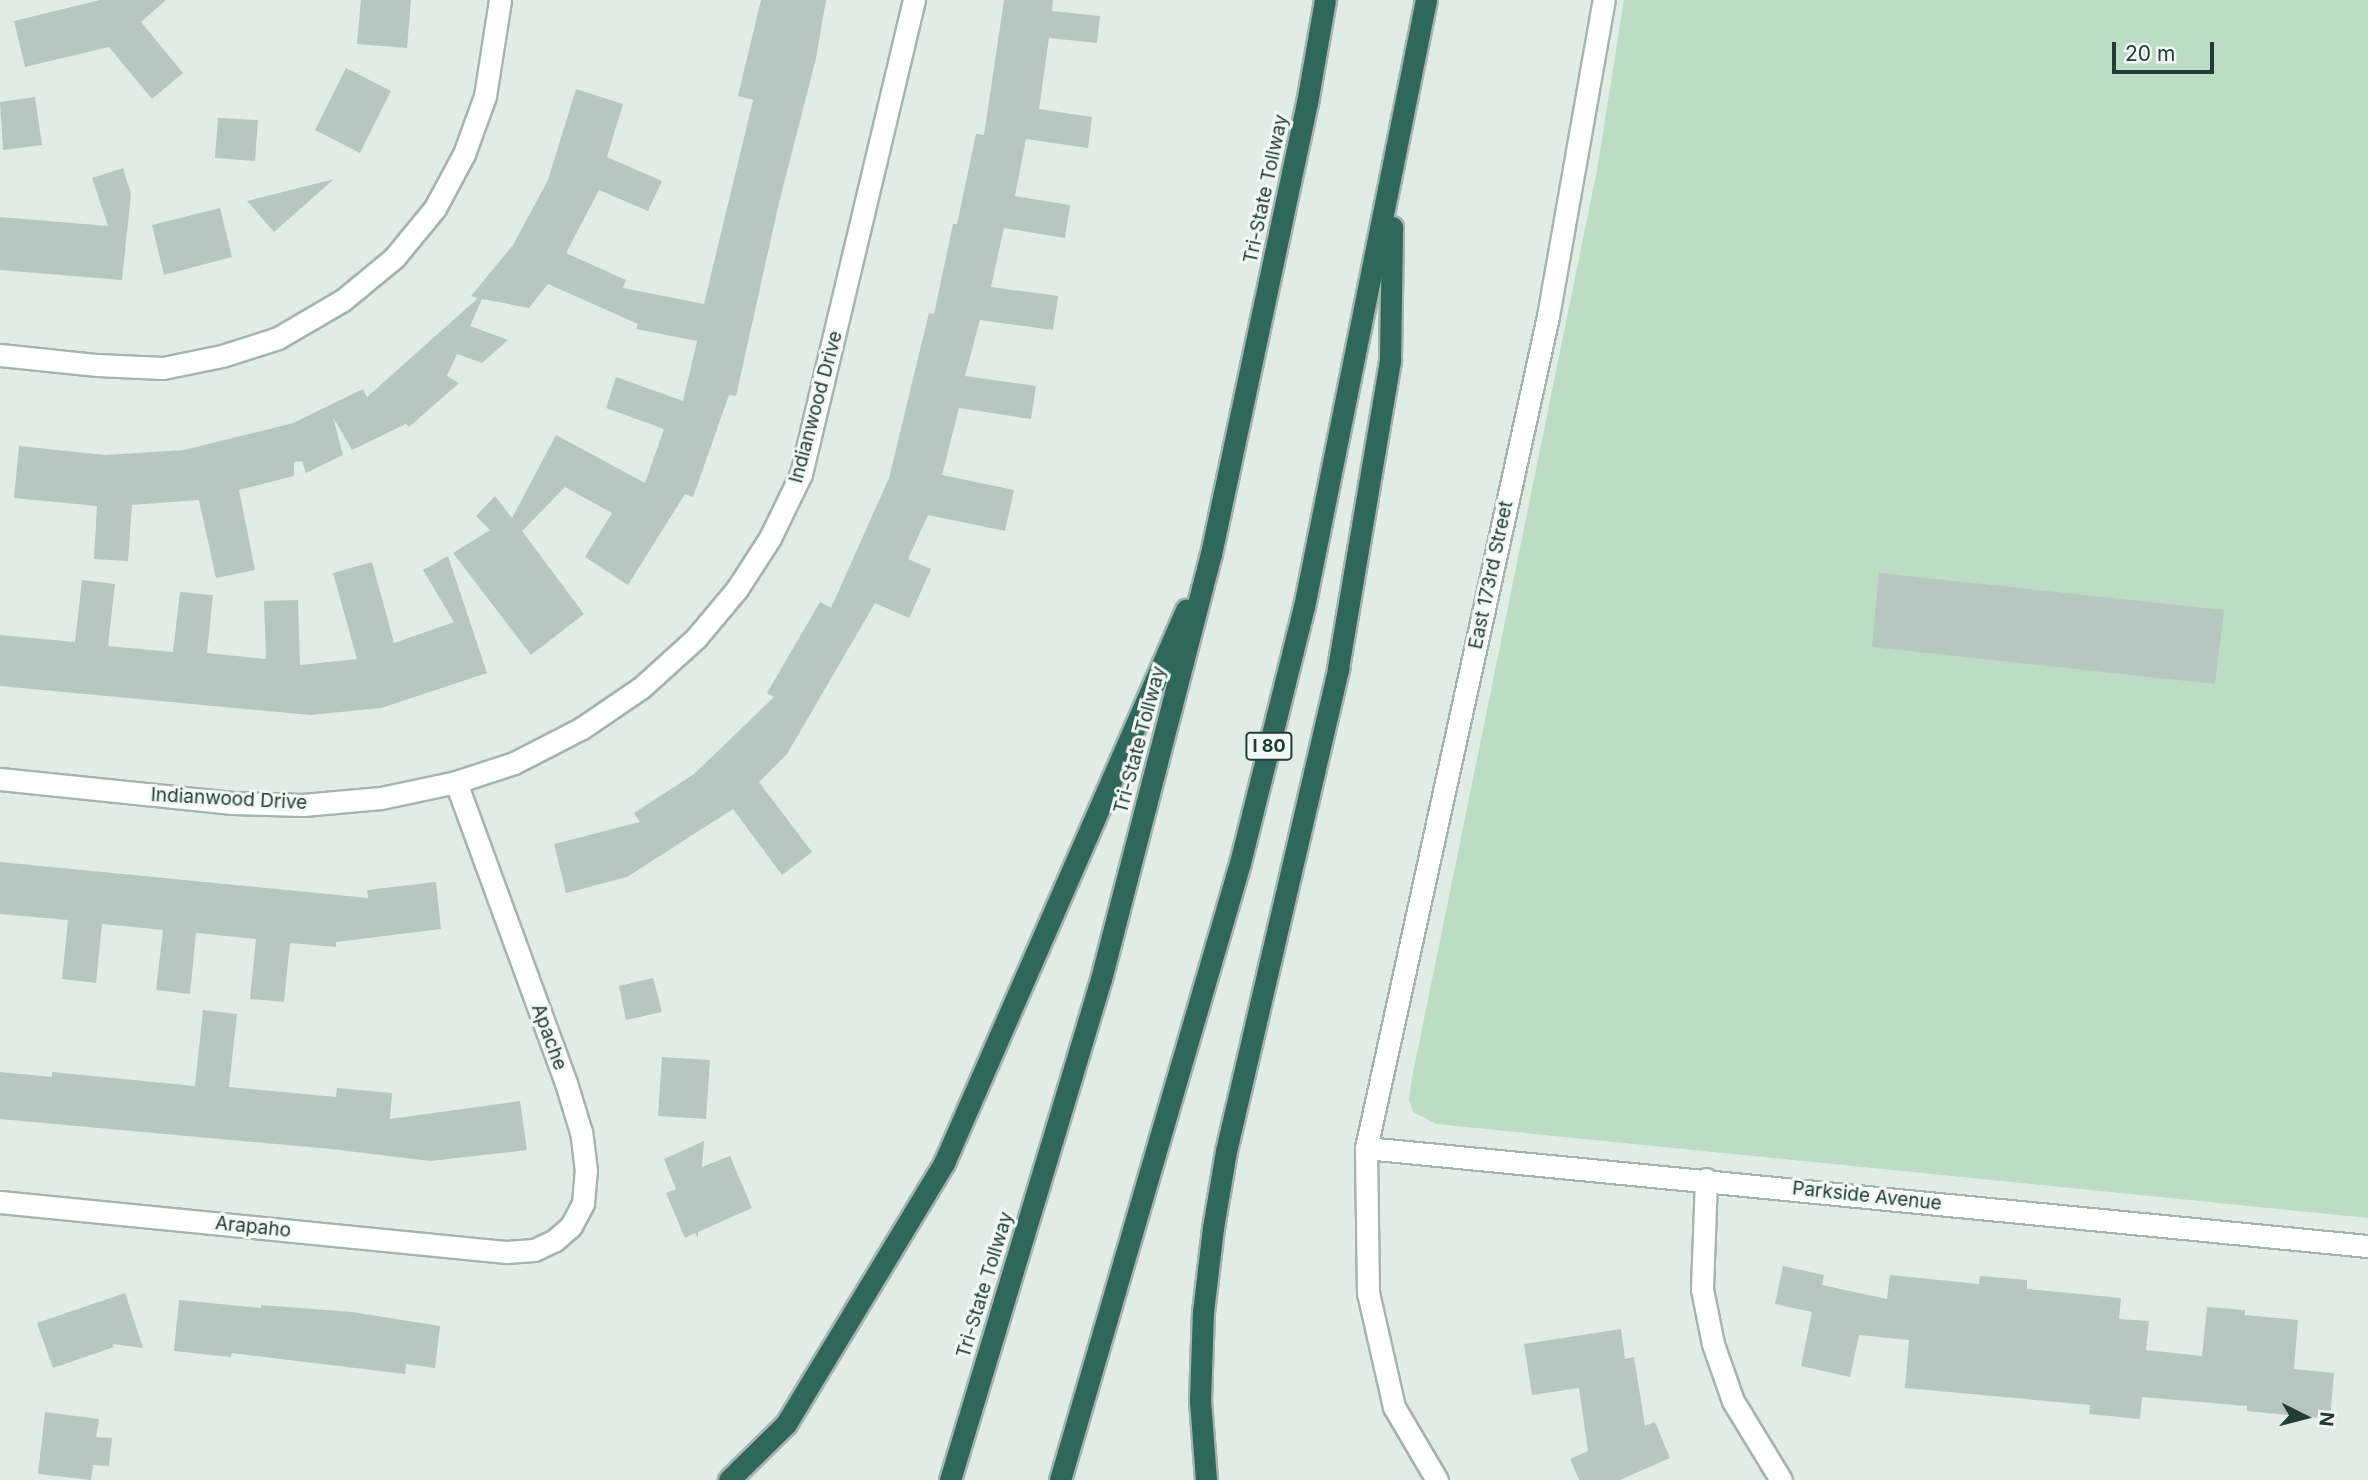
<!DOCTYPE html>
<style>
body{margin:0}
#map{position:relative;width:2368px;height:1480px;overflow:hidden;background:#e2ece7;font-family:Inter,sans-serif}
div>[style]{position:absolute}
.green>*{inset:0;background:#bcdcc4}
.building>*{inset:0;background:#b7c6c0}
.roads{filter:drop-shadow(2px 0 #a5b4ae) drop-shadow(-2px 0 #a5b4ae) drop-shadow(0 2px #a5b4ae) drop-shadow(0 -2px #a5b4ae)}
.minor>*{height:21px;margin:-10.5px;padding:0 10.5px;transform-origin:10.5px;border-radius:10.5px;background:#fff}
.highway>*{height:21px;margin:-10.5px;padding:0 10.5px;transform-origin:10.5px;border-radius:10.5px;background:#30675b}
span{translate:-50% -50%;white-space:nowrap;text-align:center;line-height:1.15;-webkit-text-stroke:6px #f2f8f5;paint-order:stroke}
.shield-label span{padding:2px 5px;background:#f2f8f5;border:2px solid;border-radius:5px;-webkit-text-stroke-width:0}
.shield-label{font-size:18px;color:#233c35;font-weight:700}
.street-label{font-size:19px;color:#233c35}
.north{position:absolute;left:2270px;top:1382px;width:70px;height:70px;-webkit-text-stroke:5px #f2f8f5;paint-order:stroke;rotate:96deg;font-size:19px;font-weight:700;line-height:28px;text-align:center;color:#233c35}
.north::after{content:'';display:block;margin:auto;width:24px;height:32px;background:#233c35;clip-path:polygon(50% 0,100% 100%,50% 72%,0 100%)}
.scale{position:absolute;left:2112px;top:42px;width:102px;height:32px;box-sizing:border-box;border:4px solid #233c35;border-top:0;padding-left:9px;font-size:21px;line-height:24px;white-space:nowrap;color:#233c35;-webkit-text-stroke:5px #f2f8f5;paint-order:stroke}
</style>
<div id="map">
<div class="green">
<i style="clip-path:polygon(1624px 0,2368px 0,2368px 1218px,1436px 1124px,1413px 1112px,1409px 1100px,1411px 1083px,1597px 170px)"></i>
</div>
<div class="building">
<i style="clip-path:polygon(100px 0,166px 0,141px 22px,183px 73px,152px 99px,109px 47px,25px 67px,14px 21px)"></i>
<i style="clip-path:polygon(361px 0,411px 0,407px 48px,357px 44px)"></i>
<i style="clip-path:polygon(761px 0,826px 0,816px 58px,778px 207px,736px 396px,729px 395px,693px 497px,685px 494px,628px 585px,585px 557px,612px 513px,565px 487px,522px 531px,584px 614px,531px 655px,453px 553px,490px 530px,476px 516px,495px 496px,512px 518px,556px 435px,645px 483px,664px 429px,606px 408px,616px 377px,683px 401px,697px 341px,636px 329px,638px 324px,548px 284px,529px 308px,482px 299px,470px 326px,508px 340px,482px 363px,457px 354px,447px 376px,459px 383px,409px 427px,406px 424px,352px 450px,333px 417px,343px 455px,306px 473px,302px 461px,294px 462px,294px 476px,239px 490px,255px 570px,216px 578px,199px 500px,132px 505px,128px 561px,94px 559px,97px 506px,14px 498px,19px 446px,105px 455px,184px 450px,293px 423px,363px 389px,367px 397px,478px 298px,471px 296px,513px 245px,548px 180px,576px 89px,623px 104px,607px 157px,662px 181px,648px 211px,599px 190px,566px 253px,626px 280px,623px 288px,704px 304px,753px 100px,738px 96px)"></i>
<i style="clip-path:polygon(1004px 0,1053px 0,1052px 11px,1100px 16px,1097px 43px,1049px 38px,1039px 109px,1092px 117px,1088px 148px,1026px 139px,1015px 196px,1070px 205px,1065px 238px,1004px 228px,991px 287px,1058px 296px,1053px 330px,980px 320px,965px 376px,1036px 386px,1031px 419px,959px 408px,942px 475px,1014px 490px,1005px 531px,928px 515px,908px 559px,931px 569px,909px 618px,875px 603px,787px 754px,759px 782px,812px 852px,782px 875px,733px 809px,627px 877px,566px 893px,554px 844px,640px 822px,634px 813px,694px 774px,774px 697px,767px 693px,820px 602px,831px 608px,889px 478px,929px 313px,934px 314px,953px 224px,957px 224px,976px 134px,984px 135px)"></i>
<i style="clip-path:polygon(346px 68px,391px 91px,360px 153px,315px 130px)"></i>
<i style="clip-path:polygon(35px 97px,42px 145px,3px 150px,0 102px)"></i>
<i style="clip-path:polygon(218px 118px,258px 120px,255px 161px,215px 158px)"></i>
<i style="clip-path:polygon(123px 168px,131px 194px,122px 280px,0 270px,0 217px,108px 226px,92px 178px)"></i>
<i style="clip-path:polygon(334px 179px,274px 232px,247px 201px)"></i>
<i style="clip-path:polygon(220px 208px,232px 257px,164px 275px,152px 225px)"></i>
<i style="clip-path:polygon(448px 556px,487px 673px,381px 708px,310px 715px,0 686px,0 635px,75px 642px,82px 580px,115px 584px,108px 646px,173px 652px,180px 592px,213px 595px,207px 653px,266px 659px,264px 601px,298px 600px,300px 665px,357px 659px,333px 573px,372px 562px,394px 643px,454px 622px,423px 570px)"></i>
<i style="clip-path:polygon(1879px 573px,2224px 610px,2215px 684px,1872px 647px)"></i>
<i style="clip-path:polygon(0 862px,368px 898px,367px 890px,436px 882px,441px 929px,336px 942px,336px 947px,290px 943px,284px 1002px,250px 999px,256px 939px,196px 933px,190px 994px,156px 990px,163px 930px,102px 924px,96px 983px,62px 979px,68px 920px,0 914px)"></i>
<i style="clip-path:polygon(653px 978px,662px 1012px,626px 1020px,619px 986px)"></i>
<i style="clip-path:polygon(203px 1010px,237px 1014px,229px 1087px,336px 1097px,337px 1088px,392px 1093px,390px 1119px,520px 1101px,527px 1150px,430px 1161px,331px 1149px,0 1119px,0 1072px,52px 1077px,52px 1072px,195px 1086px)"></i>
<i style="clip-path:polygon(662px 1057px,710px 1060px,706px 1119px,658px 1116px)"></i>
<i style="clip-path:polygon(704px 1141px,702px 1167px,730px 1156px,752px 1208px,698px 1232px,698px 1238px,695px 1233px,685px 1238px,666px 1193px,676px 1189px,664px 1159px)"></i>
<i style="clip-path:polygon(1783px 1266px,1824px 1275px,1822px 1285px,1887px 1299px,1890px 1275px,1979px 1284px,1980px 1276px,2027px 1280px,2027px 1289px,2121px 1298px,2119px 1319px,2149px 1321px,2146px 1350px,2202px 1356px,2207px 1307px,2245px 1310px,2245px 1315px,2298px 1320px,2294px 1369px,2334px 1373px,2330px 1419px,2247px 1411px,2247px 1406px,2142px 1397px,2140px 1419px,2089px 1414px,2090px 1405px,1905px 1388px,1909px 1340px,1859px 1335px,1850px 1377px,1801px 1366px,1812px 1312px,1775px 1304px)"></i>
<i style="clip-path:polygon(125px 1293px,143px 1348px,113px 1344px,114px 1347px,53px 1368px,37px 1323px)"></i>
<i style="clip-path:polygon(179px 1300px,261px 1308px,261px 1305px,352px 1312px,440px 1326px,435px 1368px,406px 1364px,405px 1374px,232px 1353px,231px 1357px,174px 1351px)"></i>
<i style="clip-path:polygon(1621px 1329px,1625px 1359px,1634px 1357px,1645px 1426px,1655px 1422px,1670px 1458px,1620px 1480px,1579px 1480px,1570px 1459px,1588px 1451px,1579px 1388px,1532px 1395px,1524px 1344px)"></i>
<i style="clip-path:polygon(45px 1412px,99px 1419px,96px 1437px,112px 1438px,109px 1466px,93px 1465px,91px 1480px,38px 1474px)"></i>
</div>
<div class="roads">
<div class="minor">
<i style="left:0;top:355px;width:98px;rotate:5.9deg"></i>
<i style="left:97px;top:365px;width:66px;rotate:2.6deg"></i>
<i style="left:163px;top:368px;width:60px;rotate:-11.5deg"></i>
<i style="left:222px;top:356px;width:59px;rotate:-17.8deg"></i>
<i style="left:278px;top:338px;width:75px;rotate:-30.3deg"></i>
<i style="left:343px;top:300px;width:66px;rotate:-39.5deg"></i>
<i style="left:394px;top:258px;width:65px;rotate:-50.6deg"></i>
<i style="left:435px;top:208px;width:61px;rotate:-61.8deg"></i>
<i style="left:464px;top:154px;width:62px;rotate:-70.1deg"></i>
<i style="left:485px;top:96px;width:97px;rotate:-81.1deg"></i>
<i style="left:0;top:779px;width:234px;rotate:5.9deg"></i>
<i style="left:233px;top:803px;width:70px;rotate:1.6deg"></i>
<i style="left:303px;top:805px;width:78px;rotate:-5.1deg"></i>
<i style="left:381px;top:798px;width:77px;rotate:-12deg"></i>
<i style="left:456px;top:782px;width:61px;rotate:-18.1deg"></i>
<i style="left:514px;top:763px;width:76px;rotate:-27.2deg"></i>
<i style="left:582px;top:728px;width:73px;rotate:-34.3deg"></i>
<i style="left:642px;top:687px;width:73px;rotate:-42.2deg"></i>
<i style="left:696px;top:638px;width:64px;rotate:-50.1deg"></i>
<i style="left:737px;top:589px;width:61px;rotate:-57.1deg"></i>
<i style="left:770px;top:538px;width:71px;rotate:-64.2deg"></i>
<i style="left:801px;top:474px;width:487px;rotate:-76.6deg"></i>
<i style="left:1366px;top:1148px;width:1007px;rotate:5.59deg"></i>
<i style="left:1706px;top:1179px;width:110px;rotate:92.1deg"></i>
<i style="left:1702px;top:1289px;width:56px;rotate:78.7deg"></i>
<i style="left:1713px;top:1344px;width:60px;rotate:70.7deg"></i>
<i style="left:1733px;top:1401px;width:92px;rotate:58.7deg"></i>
<i style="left:0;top:1202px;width:508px;rotate:5.64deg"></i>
<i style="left:506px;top:1252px;width:28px;rotate:-4deg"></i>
<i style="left:534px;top:1250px;width:23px;rotate:-25deg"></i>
<i style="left:555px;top:1240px;width:21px;rotate:-41deg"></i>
<i style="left:571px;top:1226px;width:26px;rotate:-62deg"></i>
<i style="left:583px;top:1203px;width:32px;rotate:-85deg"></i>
<i style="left:586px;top:1171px;width:39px;rotate:-97deg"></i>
<i style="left:581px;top:1132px;width:51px;rotate:-107deg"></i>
<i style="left:566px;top:1083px;width:320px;rotate:-110.1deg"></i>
<i style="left:1437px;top:1480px;width:85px;rotate:-120.5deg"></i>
<i style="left:1394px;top:1407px;width:117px;rotate:-102.8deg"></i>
<i style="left:1368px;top:1293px;width:145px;rotate:-90.8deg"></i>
<i style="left:1366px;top:1148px;width:852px;rotate:-77.66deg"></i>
<i style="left:1548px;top:316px;width:321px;rotate:-80deg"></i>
</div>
<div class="highway">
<i style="left:729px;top:1480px;width:80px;rotate:-44.5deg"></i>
<i style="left:786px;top:1424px;width:305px;rotate:-58.8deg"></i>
<i style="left:944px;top:1163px;width:604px;rotate:-66.37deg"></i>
<i style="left:950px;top:1480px;width:523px;rotate:-73.23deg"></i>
<i style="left:1101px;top:979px;width:439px;rotate:-75.5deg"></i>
<i style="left:1211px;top:554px;width:461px;rotate:-78deg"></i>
<i style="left:1307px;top:103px;width:105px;rotate:-80.1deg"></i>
<i style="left:1060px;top:1480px;width:643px;rotate:-73.74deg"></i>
<i style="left:1240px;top:863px;width:264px;rotate:-76deg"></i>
<i style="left:1304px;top:607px;width:619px;rotate:-78.64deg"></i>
<i style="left:1206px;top:1480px;width:79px;rotate:-94.3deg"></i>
<i style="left:1200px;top:1401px;width:89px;rotate:-88.1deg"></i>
<i style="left:1203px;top:1312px;width:85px;rotate:-83.2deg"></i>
<i style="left:1213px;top:1228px;width:78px;rotate:-80.4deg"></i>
<i style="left:1226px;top:1151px;width:496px;rotate:-76.9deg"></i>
<i style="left:1338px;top:668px;width:313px;rotate:-80.4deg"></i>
<i style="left:1390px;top:359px;width:132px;rotate:-89.1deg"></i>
</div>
</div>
<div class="shield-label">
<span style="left:1269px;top:746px">I 80</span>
</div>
<div class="street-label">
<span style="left:1266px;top:189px;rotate:-78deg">Tri-State Tollway</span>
<span style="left:816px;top:407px;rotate:-75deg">Indianwood Drive</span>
<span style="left:1491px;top:575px;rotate:-78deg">East 173rd Street</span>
<span style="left:1140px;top:740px;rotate:-75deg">Tri-State Tollway</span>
<span style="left:229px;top:799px;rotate:3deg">Indianwood Drive</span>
<span style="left:549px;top:1037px;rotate:70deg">Apache</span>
<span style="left:1867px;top:1196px;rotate:6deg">Parkside Avenue</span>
<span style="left:253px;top:1227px;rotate:6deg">Arapaho</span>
<span style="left:985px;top:1285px;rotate:-73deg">Tri-State Tollway</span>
</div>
<div class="north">N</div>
<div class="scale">20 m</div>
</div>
